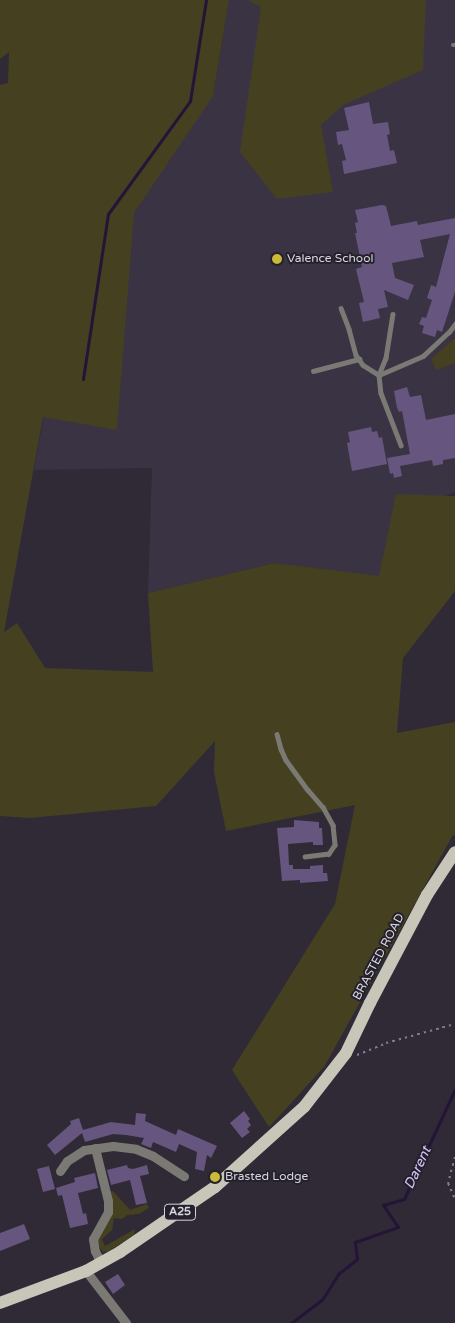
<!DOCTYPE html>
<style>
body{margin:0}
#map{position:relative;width:455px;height:1323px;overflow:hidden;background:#2f2a36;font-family:"Varela Round",sans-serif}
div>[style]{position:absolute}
.built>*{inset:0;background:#393344}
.green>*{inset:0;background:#454020}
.stream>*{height:3px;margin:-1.5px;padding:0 1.5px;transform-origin:1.5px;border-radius:1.5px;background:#241538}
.building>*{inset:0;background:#66567f}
.path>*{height:2px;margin-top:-1px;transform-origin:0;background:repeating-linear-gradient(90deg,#827e88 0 2.5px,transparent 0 6.5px)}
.lane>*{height:4.5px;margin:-2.25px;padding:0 2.25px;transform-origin:2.25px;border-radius:2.25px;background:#7a7973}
.street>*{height:9px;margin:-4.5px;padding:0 4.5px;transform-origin:4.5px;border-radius:4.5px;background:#7a7973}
.primary>*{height:12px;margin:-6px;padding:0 6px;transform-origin:6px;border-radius:6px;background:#c7c6b8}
.dots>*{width:14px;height:14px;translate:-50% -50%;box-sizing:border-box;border:2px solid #25212c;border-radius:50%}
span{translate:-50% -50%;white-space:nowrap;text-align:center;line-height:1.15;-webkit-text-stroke:4px #25212c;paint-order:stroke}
.shield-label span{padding:1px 4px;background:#25212c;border:1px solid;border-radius:4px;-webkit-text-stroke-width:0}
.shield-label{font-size:11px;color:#d8d5dd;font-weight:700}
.poi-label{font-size:12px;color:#d8d5dd}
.left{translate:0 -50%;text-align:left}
.street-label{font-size:12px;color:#d8d5dd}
.water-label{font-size:14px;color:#d8c4fa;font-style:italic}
</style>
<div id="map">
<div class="built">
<i style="clip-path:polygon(229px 0,455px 0,455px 492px,435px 500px,380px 577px,275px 563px,148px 593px,152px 468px,34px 470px,64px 304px,214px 91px)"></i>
</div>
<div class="green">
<i style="clip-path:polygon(0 0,229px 0,213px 96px,134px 213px,117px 430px,43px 417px,4px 632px,17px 623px,45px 668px,153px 672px,148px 593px,275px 563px,379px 576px,396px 494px,455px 496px,455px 591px,403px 658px,397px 733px,455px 722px,455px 836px,453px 835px,324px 1067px,269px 1127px,232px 1070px,335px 904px,355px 805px,226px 831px,214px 772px,215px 741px,156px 806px,30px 818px,0 816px,0 85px,8px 83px,9px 52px,0 59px)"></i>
<i style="clip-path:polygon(248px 0,426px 0,423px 70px,343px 105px,321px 125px,333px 192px,277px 199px,240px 152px,261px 7px)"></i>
<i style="clip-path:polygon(455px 338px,455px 363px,436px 370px,431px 359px)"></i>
<i style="clip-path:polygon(113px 1191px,130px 1210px,147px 1204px,149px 1208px,139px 1214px,127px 1215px,122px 1219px,114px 1218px,112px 1230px,102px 1239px,105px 1246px,135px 1229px,134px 1235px,109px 1251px,103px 1252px,98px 1245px,97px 1237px,108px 1221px,112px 1212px,110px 1192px)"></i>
</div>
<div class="stream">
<i style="left:83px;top:379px;width:167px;rotate:-81.4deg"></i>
<i style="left:108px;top:214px;width:140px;rotate:-54deg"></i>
<i style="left:190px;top:101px;width:102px;rotate:-81deg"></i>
<i style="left:291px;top:1323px;width:39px;rotate:-37deg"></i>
<i style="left:322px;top:1300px;width:31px;rotate:-58deg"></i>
<i style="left:338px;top:1274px;width:24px;rotate:-38deg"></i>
<i style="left:357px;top:1259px;width:17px;rotate:-97deg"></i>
<i style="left:355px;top:1242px;width:46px;rotate:-19.2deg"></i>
<i style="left:398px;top:1227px;width:27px;rotate:-124deg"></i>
<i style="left:383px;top:1205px;width:22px;rotate:-16deg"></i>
<i style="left:404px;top:1199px;width:121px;rotate:-65.1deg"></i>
</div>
<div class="building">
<i style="clip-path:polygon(369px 102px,373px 124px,388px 122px,390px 134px,387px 135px,390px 151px,394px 150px,397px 163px,344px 174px,342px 161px,346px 160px,342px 144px,338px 145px,336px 132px,349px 130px,344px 108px)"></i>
<i style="clip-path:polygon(382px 205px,386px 206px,391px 226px,417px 221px,418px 225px,455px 218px,455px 292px,442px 332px,437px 330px,435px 337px,422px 333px,424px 326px,419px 324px,422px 317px,426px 318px,432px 300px,427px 298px,431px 285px,436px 287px,450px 234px,420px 240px,424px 257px,392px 263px,395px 278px,414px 285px,408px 300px,384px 290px,388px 307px,378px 309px,380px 318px,363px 322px,359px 303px,364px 302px,356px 269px,362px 267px,355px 233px,357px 233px,355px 223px,358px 222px,355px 210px)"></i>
<i style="clip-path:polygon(407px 387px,410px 397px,421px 395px,426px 420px,455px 414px,455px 458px,443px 460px,443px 464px,433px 466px,432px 460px,400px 466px,402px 476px,394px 478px,393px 473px,390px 474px,387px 458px,410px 454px,402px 411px,399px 412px,397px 408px,394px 391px)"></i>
<i style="clip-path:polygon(371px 427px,372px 432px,377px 431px,379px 438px,382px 437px,387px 464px,352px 471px,347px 443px,350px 442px,348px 432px)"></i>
<i style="clip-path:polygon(294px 820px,319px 822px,319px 828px,322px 828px,323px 845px,313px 845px,313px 842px,288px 844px,289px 865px,293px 865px,293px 869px,310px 869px,310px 866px,323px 865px,323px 873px,327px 873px,328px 881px,300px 883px,300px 880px,282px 881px,277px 828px,294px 827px)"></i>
<i style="clip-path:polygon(244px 1111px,250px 1119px,248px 1121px,251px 1125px,247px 1129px,250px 1132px,242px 1138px,230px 1123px)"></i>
<i style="clip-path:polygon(136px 1113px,146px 1114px,145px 1121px,176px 1135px,178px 1129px,217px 1146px,211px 1158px,207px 1155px,204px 1171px,195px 1169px,197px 1152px,179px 1144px,176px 1152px,153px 1142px,151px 1148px,141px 1144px,144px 1138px,126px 1135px,113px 1134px,85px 1142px,82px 1133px,55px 1155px,47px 1145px,71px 1124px,70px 1121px,79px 1118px,83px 1130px,111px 1122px,135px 1125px)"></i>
<i style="clip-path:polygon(127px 1165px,128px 1168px,133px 1169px,147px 1165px,149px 1174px,140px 1176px,147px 1203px,136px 1205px,130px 1180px,111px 1185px,107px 1170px)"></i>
<i style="clip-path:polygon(49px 1166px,55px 1189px,43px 1192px,37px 1169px)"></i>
<i style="clip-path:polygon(95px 1173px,98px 1188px,78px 1193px,83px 1214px,86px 1213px,88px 1224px,70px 1228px,62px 1195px,58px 1196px,56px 1188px,75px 1182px,74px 1178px)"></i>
<i style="clip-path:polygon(24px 1224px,30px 1239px,0 1251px,0 1233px)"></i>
<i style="clip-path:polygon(118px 1274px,125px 1285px,113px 1294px,105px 1282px)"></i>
</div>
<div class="path">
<i style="left:357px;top:1055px;width:31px;rotate:-22deg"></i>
<i style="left:386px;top:1043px;width:72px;rotate:-15.4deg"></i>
<i style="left:455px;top:1157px;width:27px;rotate:105deg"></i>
<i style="left:448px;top:1183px;width:17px;rotate:66deg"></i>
</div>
<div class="lane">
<i style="left:453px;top:45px;width:2px"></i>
<i style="left:341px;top:308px;width:22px;rotate:69deg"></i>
<i style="left:349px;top:329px;width:27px;rotate:75deg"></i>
<i style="left:356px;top:355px;width:12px;rotate:55deg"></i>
<i style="left:363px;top:365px;width:19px;rotate:32deg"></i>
<i style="left:379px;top:375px;width:48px;rotate:-23.4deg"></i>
<i style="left:423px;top:356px;width:35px;rotate:-43deg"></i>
<i style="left:449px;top:332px;width:10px;rotate:-53deg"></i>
<i style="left:393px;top:314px;width:45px;rotate:99deg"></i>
<i style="left:386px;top:358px;width:18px;rotate:112deg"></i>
<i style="left:379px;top:375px;width:18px;rotate:84deg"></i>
<i style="left:381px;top:393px;width:56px;rotate:69deg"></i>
<i style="left:313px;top:371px;width:48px;rotate:-14.6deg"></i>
<i style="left:277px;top:734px;width:16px;rotate:75deg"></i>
<i style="left:281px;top:749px;width:12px;rotate:66deg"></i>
<i style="left:286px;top:760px;width:37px;rotate:54deg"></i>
<i style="left:308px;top:790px;width:23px;rotate:49deg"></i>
<i style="left:323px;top:807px;width:21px;rotate:61deg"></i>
<i style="left:333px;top:825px;width:20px;rotate:84deg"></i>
<i style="left:335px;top:845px;width:11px;rotate:124deg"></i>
<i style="left:329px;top:854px;width:24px;rotate:173deg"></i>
</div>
<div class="street">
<i style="left:95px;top:1148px;width:55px;rotate:76.2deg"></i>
<i style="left:108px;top:1201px;width:11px;rotate:90deg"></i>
<i style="left:108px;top:1212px;width:31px;rotate:119deg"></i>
<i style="left:93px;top:1239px;width:12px;rotate:81deg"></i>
<i style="left:95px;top:1251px;width:13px;rotate:63deg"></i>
<i style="left:60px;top:1171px;width:12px;rotate:-55deg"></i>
<i style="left:67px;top:1161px;width:20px;rotate:-33deg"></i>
<i style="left:84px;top:1150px;width:29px;rotate:-8deg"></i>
<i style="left:113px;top:1146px;width:23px;rotate:7deg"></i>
<i style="left:136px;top:1149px;width:18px;rotate:22deg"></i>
<i style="left:153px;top:1156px;width:37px;rotate:33deg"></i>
<i style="left:86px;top:1271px;width:66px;rotate:52.4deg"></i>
</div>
<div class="primary">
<i style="left:0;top:1303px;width:92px;rotate:-20.4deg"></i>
<i style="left:86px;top:1271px;width:39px;rotate:-29deg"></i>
<i style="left:120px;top:1252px;width:115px;rotate:-34.4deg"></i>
<i style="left:215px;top:1187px;width:120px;rotate:-42deg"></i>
<i style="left:304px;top:1107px;width:68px;rotate:-52.1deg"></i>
<i style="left:346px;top:1053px;width:55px;rotate:-64.4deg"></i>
<i style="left:370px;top:1003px;width:122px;rotate:-62.2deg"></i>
<i style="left:427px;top:895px;width:51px;rotate:-56.9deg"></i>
</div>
<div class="dots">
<i style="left:277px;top:259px;background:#cdb938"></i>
<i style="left:215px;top:1177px;background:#cdb938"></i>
</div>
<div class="shield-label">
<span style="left:180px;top:1212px">A25</span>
</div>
<div class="poi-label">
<span class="left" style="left:287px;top:259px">Valence School</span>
<span class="left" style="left:225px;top:1177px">Brasted Lodge</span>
</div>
<div class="street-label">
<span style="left:379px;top:957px;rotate:-62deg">BRASTED ROAD</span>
</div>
<div class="water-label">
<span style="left:418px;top:1168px;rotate:-65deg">Darent</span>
</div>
</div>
